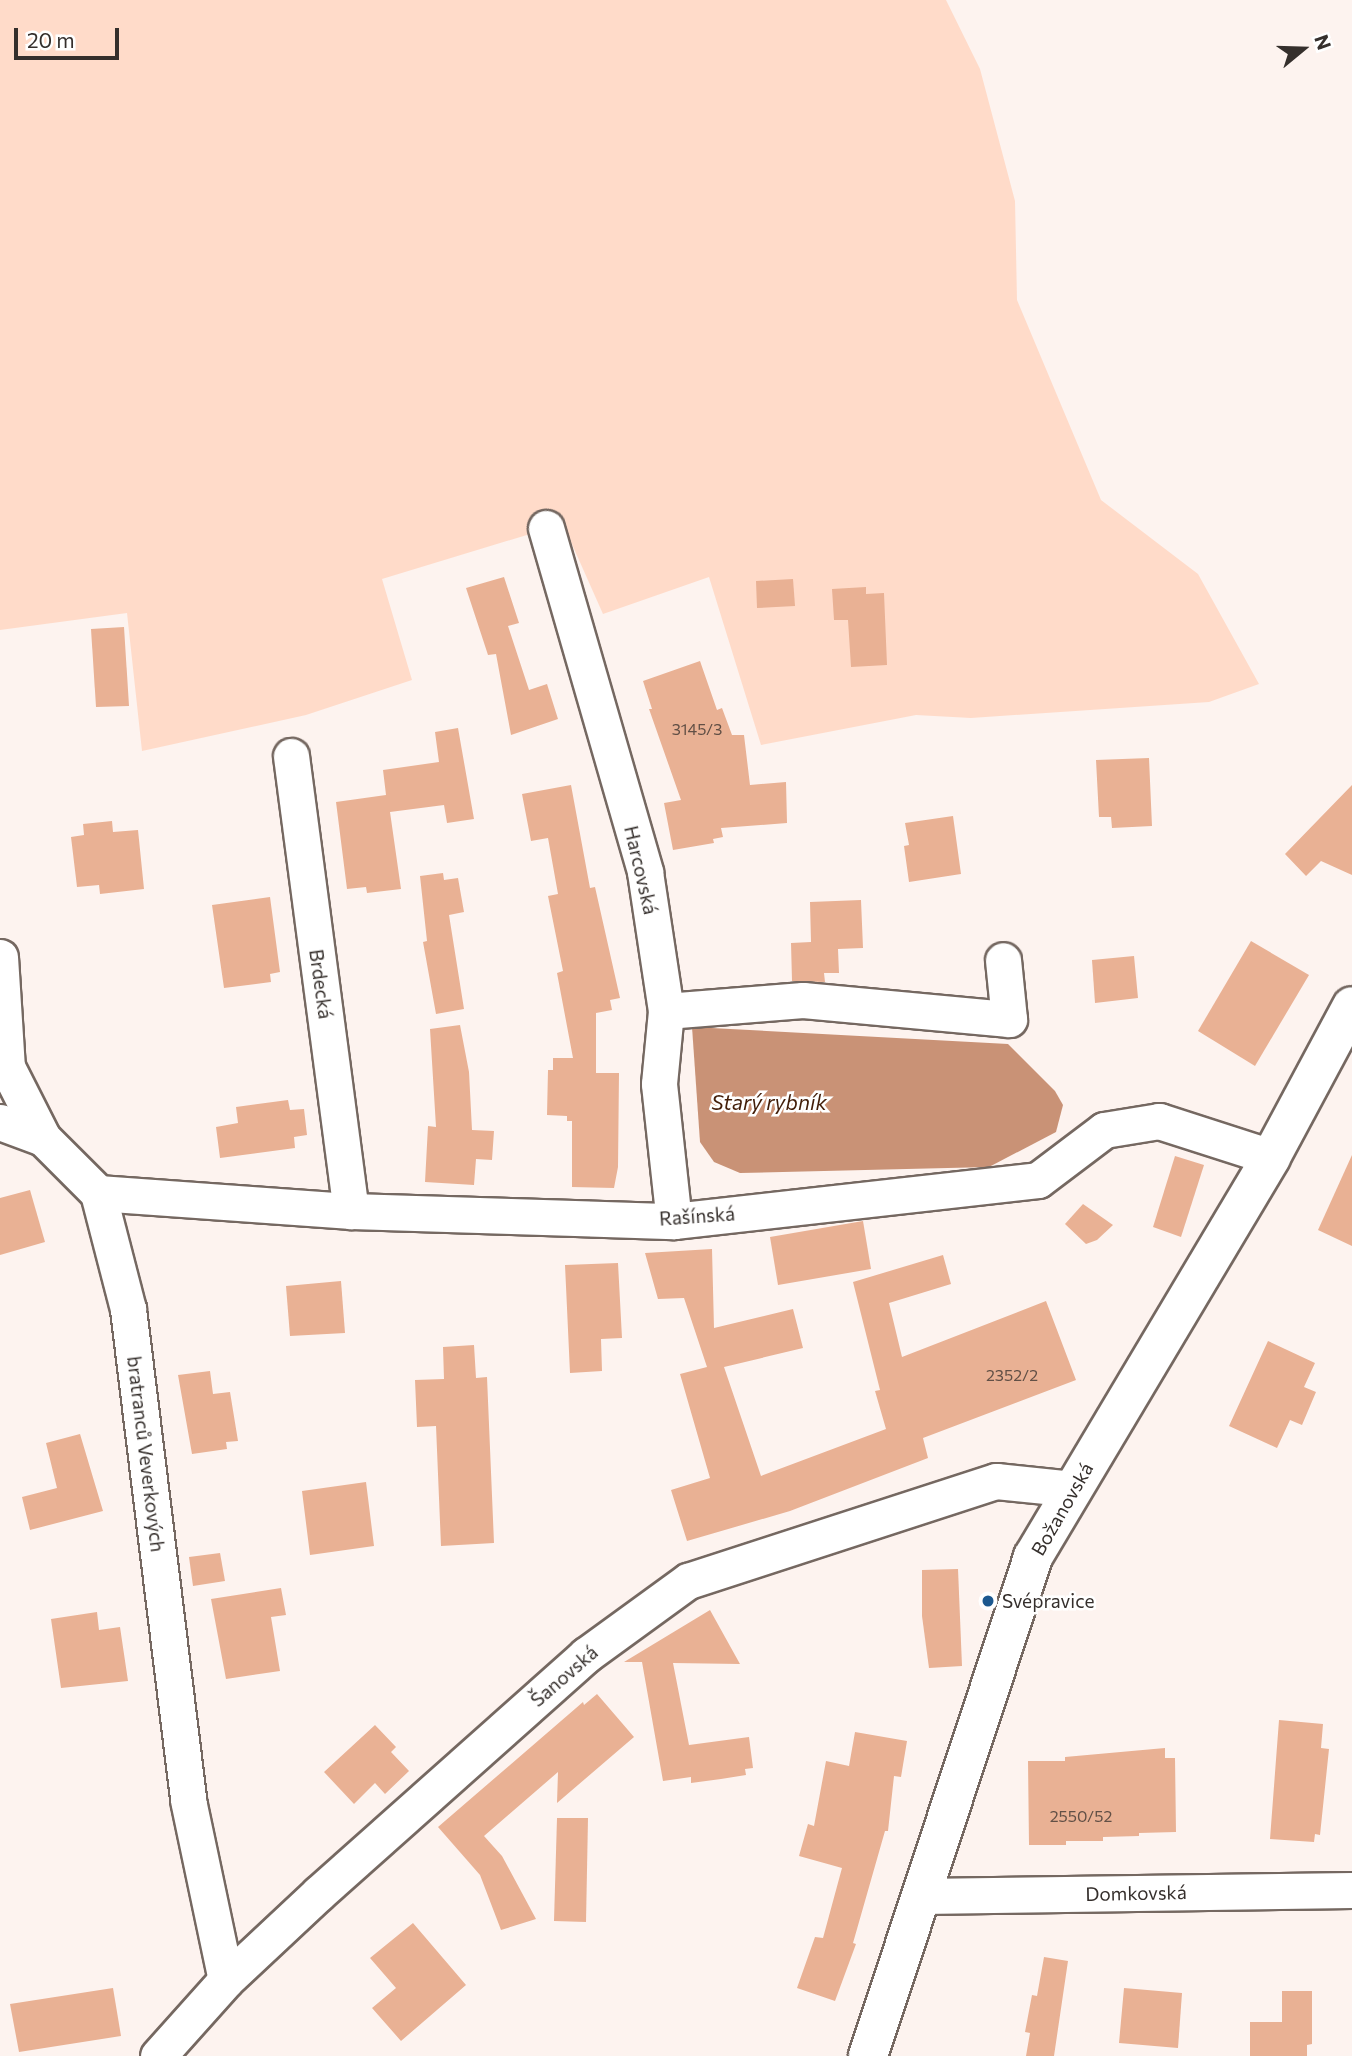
<!DOCTYPE html>
<meta charset="utf-8">
<style>
body{margin:0}
#map{position:relative;width:1352px;height:2056px;overflow:hidden;background:#fdf3ef;font-family:Commissioner,sans-serif}
div>[style]{position:absolute}
.green>*{inset:0;background:#ffdbc9}
.water>*{inset:0;background:#c99276}
.building>*{inset:0;background:#e9b194}
.roads{filter:drop-shadow(2px 0 #756861) drop-shadow(-2px 0 #756861) drop-shadow(0 2px #756861) drop-shadow(0 -2px #756861)}
.minor>*{height:35px;margin:-17.5px;padding:0 17.5px;transform-origin:17.5px;border-radius:17.5px;background:#fff}
.tertiary>*{height:38px;margin:-19px;padding:0 19px;transform-origin:19px;border-radius:19px;background:#fff}
.dots>*{width:19px;height:19px;translate:-50% -50%;box-sizing:border-box;border:4px solid #fff;border-radius:50%}
span{translate:-50% -50%;white-space:nowrap;text-align:center;line-height:1.15;-webkit-text-stroke:5px #fff;paint-order:stroke}
.number-label{font-size:16px;color:#625046}
.number-label span{-webkit-text-stroke-width:0}
.street-label{font-size:19px;color:#352f2c}
.poi-label{font-size:19px;color:#352f2c}
.left{translate:0 -50%;text-align:left}
.water-label{font-size:21px;color:#421d08;font-style:italic}
.north{position:absolute;left:1268px;top:14px;width:70px;height:70px;-webkit-text-stroke:5px #fff;paint-order:stroke;rotate:71deg;font-size:19px;font-weight:700;line-height:28px;text-align:center;color:#352f2c}
.north::after{content:'';display:block;margin:auto;width:24px;height:32px;background:#352f2c;clip-path:polygon(50% 0,100% 100%,50% 72%,0 100%)}
.scale{position:absolute;left:14px;top:28px;width:105px;height:32px;box-sizing:border-box;border:4px solid #352f2c;border-top:0;padding-left:9px;font-size:21px;line-height:24px;white-space:nowrap;color:#352f2c;-webkit-text-stroke:5px #fff;paint-order:stroke}
</style>
<div id="map">
<div class="green">
<i style="clip-path:polygon(0 0,946px 0,980px 69px,1015px 201px,1017px 300px,1101px 500px,1198px 574px,1259px 684px,1209px 702px,971px 718px,916px 715px,761px 745px,709px 577px,603px 614px,563px 524px,382px 579px,412px 680px,306px 715px,142px 751px,127px 613px,0 630px)"></i>
</div>
<div class="water">
<i style="clip-path:polygon(692px 1027px,1008px 1044px,1055px 1091px,1063px 1105px,1056px 1132px,989px 1167px,740px 1173px,714px 1162px,700px 1142px)"></i>
</div>
<div class="building">
<i style="clip-path:polygon(504px 577px,519px 623px,508px 626px,529px 690px,547px 684px,558px 719px,511px 735px,496px 654px,488px 655px,466px 588px)"></i>
<i style="clip-path:polygon(793px 579px,795px 606px,757px 608px,756px 581px)"></i>
<i style="clip-path:polygon(866px 587px,866px 594px,884px 593px,887px 665px,851px 667px,848px 620px,834px 620px,832px 589px)"></i>
<i style="clip-path:polygon(124px 627px,129px 706px,96px 707px,91px 629px)"></i>
<i style="clip-path:polygon(700px 661px,717px 710px,722px 708px,732px 735px,744px 735px,750px 785px,786px 782px,787px 823px,721px 828px,723px 837px,713px 839px,714px 843px,673px 850px,664px 803px,681px 800px,649px 709px,652px 709px,643px 681px)"></i>
<i style="clip-path:polygon(458px 728px,474px 819px,447px 823px,444px 805px,390px 812px,401px 889px,367px 893px,366px 887px,347px 889px,336px 802px,386px 795px,383px 770px,439px 762px,435px 732px)"></i>
<i style="clip-path:polygon(1149px 758px,1152px 826px,1112px 828px,1111px 817px,1099px 817px,1096px 760px)"></i>
<i style="clip-path:polygon(571px 785px,590px 888px,595px 887px,620px 998px,610px 1000px,612px 1010px,596px 1013px,596px 1073px,619px 1073px,618px 1167px,614px 1188px,572px 1187px,572px 1121px,567px 1121px,567px 1116px,547px 1115px,548px 1070px,553px 1070px,553px 1058px,573px 1058px,557px 973px,563px 971px,548px 896px,558px 894px,548px 838px,531px 841px,522px 794px)"></i>
<i style="clip-path:polygon(1352px 785px,1352px 875px,1321px 861px,1306px 876px,1285px 854px)"></i>
<i style="clip-path:polygon(953px 816px,961px 874px,909px 882px,904px 846px,909px 845px,905px 823px)"></i>
<i style="clip-path:polygon(112px 821px,113px 832px,138px 830px,144px 889px,100px 894px,99px 885px,77px 887px,71px 837px,84px 835px,83px 824px)"></i>
<i style="clip-path:polygon(443px 873px,444px 880px,458px 878px,464px 912px,449px 915px,464px 1009px,436px 1014px,423px 942px,427px 941px,420px 876px)"></i>
<i style="clip-path:polygon(270px 897px,280px 972px,270px 974px,271px 982px,224px 988px,212px 905px)"></i>
<i style="clip-path:polygon(861px 900px,863px 948px,838px 949px,839px 973px,824px 973px,825px 982px,792px 981px,791px 943px,811px 942px,810px 902px)"></i>
<i style="clip-path:polygon(1251px 941px,1309px 975px,1255px 1066px,1198px 1031px)"></i>
<i style="clip-path:polygon(1134px 956px,1138px 998px,1095px 1003px,1092px 960px)"></i>
<i style="clip-path:polygon(460px 1025px,469px 1072px,472px 1130px,494px 1131px,492px 1160px,476px 1159px,474px 1185px,425px 1182px,428px 1126px,436px 1127px,430px 1029px)"></i>
<i style="clip-path:polygon(288px 1100px,290px 1110px,304px 1109px,307px 1135px,294px 1137px,295px 1148px,220px 1158px,216px 1127px,238px 1123px,236px 1107px)"></i>
<i style="clip-path:polygon(1352px 1155px,1352px 1246px,1318px 1230px)"></i>
<i style="clip-path:polygon(1175px 1156px,1204px 1165px,1181px 1237px,1153px 1227px)"></i>
<i style="clip-path:polygon(30px 1190px,45px 1242px,0 1255px,0 1198px)"></i>
<i style="clip-path:polygon(1083px 1204px,1113px 1225px,1097px 1240px,1086px 1244px,1065px 1224px)"></i>
<i style="clip-path:polygon(863px 1221px,871px 1269px,778px 1285px,770px 1237px)"></i>
<i style="clip-path:polygon(712px 1249px,714px 1328px,793px 1309px,803px 1348px,724px 1367px,761px 1476px,886px 1429px,875px 1391px,880px 1390px,853px 1282px,943px 1255px,951px 1284px,889px 1303px,902px 1357px,1046px 1301px,1076px 1380px,923px 1438px,928px 1458px,790px 1511px,687px 1541px,671px 1490px,710px 1478px,680px 1374px,707px 1367px,684px 1298px,658px 1299px,645px 1253px)"></i>
<i style="clip-path:polygon(618px 1263px,622px 1338px,601px 1339px,602px 1371px,570px 1373px,565px 1265px)"></i>
<i style="clip-path:polygon(341px 1281px,345px 1333px,290px 1336px,286px 1286px)"></i>
<i style="clip-path:polygon(1268px 1341px,1315px 1363px,1304px 1387px,1316px 1392px,1302px 1425px,1290px 1420px,1277px 1448px,1229px 1426px)"></i>
<i style="clip-path:polygon(474px 1345px,476px 1378px,487px 1377px,494px 1543px,441px 1546px,436px 1426px,417px 1427px,415px 1380px,444px 1379px,443px 1347px)"></i>
<i style="clip-path:polygon(210px 1371px,213px 1394px,230px 1392px,238px 1441px,226px 1442px,227px 1449px,192px 1454px,178px 1375px)"></i>
<i style="clip-path:polygon(80px 1434px,103px 1511px,30px 1530px,22px 1497px,57px 1488px,46px 1443px)"></i>
<i style="clip-path:polygon(366px 1482px,374px 1546px,310px 1555px,302px 1491px)"></i>
<i style="clip-path:polygon(220px 1553px,225px 1581px,193px 1586px,189px 1557px)"></i>
<i style="clip-path:polygon(958px 1569px,962px 1666px,929px 1668px,922px 1616px,922px 1570px)"></i>
<i style="clip-path:polygon(281px 1588px,286px 1615px,271px 1617px,280px 1671px,226px 1679px,211px 1599px)"></i>
<i style="clip-path:polygon(710px 1610px,740px 1664px,673px 1663px,689px 1745px,749px 1737px,753px 1768px,745px 1769px,746px 1775px,721px 1779px,691px 1783px,691px 1777px,663px 1781px,642px 1662px,624px 1662px)"></i>
<i style="clip-path:polygon(97px 1612px,99px 1630px,120px 1627px,128px 1681px,61px 1688px,51px 1619px)"></i>
<i style="clip-path:polygon(597px 1694px,634px 1737px,557px 1803px,558px 1772px,484px 1836px,502px 1856px,536px 1919px,501px 1930px,480px 1875px,438px 1827px,583px 1702px,584px 1705px)"></i>
<i style="clip-path:polygon(1279px 1720px,1323px 1724px,1321px 1748px,1329px 1749px,1320px 1835px,1315px 1834px,1314px 1842px,1270px 1839px)"></i>
<i style="clip-path:polygon(375px 1725px,396px 1747px,391px 1752px,409px 1771px,385px 1794px,375px 1783px,354px 1804px,324px 1772px)"></i>
<i style="clip-path:polygon(855px 1732px,907px 1741px,901px 1777px,894px 1776px,888px 1831px,885px 1831px,853px 1943px,856px 1944px,835px 2001px,797px 1988px,815px 1937px,823px 1938px,842px 1868px,799px 1856px,808px 1824px,814px 1826px,826px 1761px,849px 1766px)"></i>
<i style="clip-path:polygon(1165px 1748px,1165px 1758px,1175px 1758px,1176px 1832px,1139px 1833px,1139px 1836px,1103px 1837px,1103px 1841px,1066px 1841px,1066px 1845px,1029px 1845px,1028px 1761px,1065px 1761px,1065px 1757px)"></i>
<i style="clip-path:polygon(557px 1818px,588px 1818px,586px 1922px,554px 1921px)"></i>
<i style="clip-path:polygon(413px 1923px,466px 1985px,401px 2041px,372px 2008px,396px 1988px,370px 1958px)"></i>
<i style="clip-path:polygon(1044px 1957px,1068px 1961px,1054px 2056px,1026px 2056px,1030px 2033px,1025px 2032px,1032px 1995px,1037px 1996px)"></i>
<i style="clip-path:polygon(113px 1988px,121px 2036px,19px 2052px,10px 2004px)"></i>
<i style="clip-path:polygon(1124px 1988px,1182px 1993px,1178px 2048px,1119px 2043px)"></i>
<i style="clip-path:polygon(1282px 1991px,1312px 1991px,1312px 2044px,1307px 2045px,1307px 2056px,1250px 2056px,1250px 2022px,1282px 2022px)"></i>
</div>
<div class="roads">
<div class="minor">
<i style="left:546px;top:528px;width:358px;rotate:73.9deg"></i>
<i style="left:645px;top:872px;width:141px;rotate:81.4deg"></i>
<i style="left:666px;top:1011px;width:73px;rotate:95.5deg"></i>
<i style="left:659px;top:1084px;width:138px;rotate:83.8deg"></i>
<i style="left:291px;top:756px;width:459px;rotate:82.5deg"></i>
<i style="left:0;top:957px;width:110px;rotate:86.4deg"></i>
<i style="left:7px;top:1067px;width:80px;rotate:63.1deg"></i>
<i style="left:43px;top:1138px;width:78px;rotate:45deg"></i>
<i style="left:98px;top:1193px;width:120px;rotate:75.5deg"></i>
<i style="left:128px;top:1309px;width:495px;rotate:83deg"></i>
<i style="left:188px;top:1800px;width:184px;rotate:78.1deg"></i>
<i style="left:666px;top:1011px;width:137px;rotate:-4.6deg"></i>
<i style="left:803px;top:1000px;width:207px;rotate:5.3deg"></i>
<i style="left:1009px;top:1019px;width:59px;rotate:-95.8deg"></i>
<i style="left:0;top:1122px;width:46px;rotate:20.4deg"></i>
<i style="left:98px;top:1193px;width:254px;rotate:4.1deg"></i>
<i style="left:351px;top:1211px;width:323px;rotate:1.8deg"></i>
<i style="left:674px;top:1221px;width:366px;rotate:-6.4deg"></i>
<i style="left:1038px;top:1180px;width:83px;rotate:-37.1deg"></i>
<i style="left:1104px;top:1130px;width:56px;rotate:-9.3deg"></i>
<i style="left:1159px;top:1121px;width:118px;rotate:17.8deg"></i>
<i style="left:921px;top:1896px;width:431px;rotate:-0.8deg"></i>
<i style="left:158px;top:2056px;width:102px;rotate:-48.2deg"></i>
<i style="left:226px;top:1980px;width:127px;rotate:-43.1deg"></i>
<i style="left:319px;top:1893px;width:358px;rotate:-41.7deg"></i>
<i style="left:586px;top:1655px;width:126px;rotate:-36deg"></i>
<i style="left:688px;top:1581px;width:324px;rotate:-18deg"></i>
<i style="left:996px;top:1481px;width:77px;rotate:5.9deg"></i>
</div>
<div class="tertiary">
<i style="left:868px;top:2056px;width:526px;rotate:-71.7deg"></i>
<i style="left:1033px;top:1557px;width:465px;rotate:-59.2deg"></i>
<i style="left:1271px;top:1157px;width:171px;rotate:-61.8deg"></i>
</div>
</div>
<div class="dots">
<i style="left:988px;top:1601px;background:#1c588f"></i>
</div>
<div class="number-label">
<span style="left:697px;top:729px">3145/3</span>
<span style="left:1012px;top:1375px">2352/2</span>
<span style="left:1081px;top:1816px">2550/52</span>
</div>
<div class="street-label">
<span style="left:641px;top:870px;rotate:77deg">Harcovská</span>
<span style="left:321px;top:984px;rotate:82deg">Brdecká</span>
<span style="left:697px;top:1216px;rotate:-4deg">Rašínská</span>
<span style="left:146px;top:1454px;rotate:83deg">bratranců Veverkových</span>
<span style="left:1062px;top:1509px;rotate:-60deg">Božanovská</span>
<span style="left:564px;top:1676px;rotate:-41deg">Šanovská</span>
<span style="left:1136px;top:1893px;rotate:-1deg">Domkovská</span>
</div>
<div class="poi-label">
<span class="left" style="left:1002px;top:1601px">Svépravice</span>
</div>
<div class="water-label">
<span style="left:769px;top:1102px">Starý rybník</span>
</div>
<div class="north">N</div>
<div class="scale">20 m</div>
</div>
